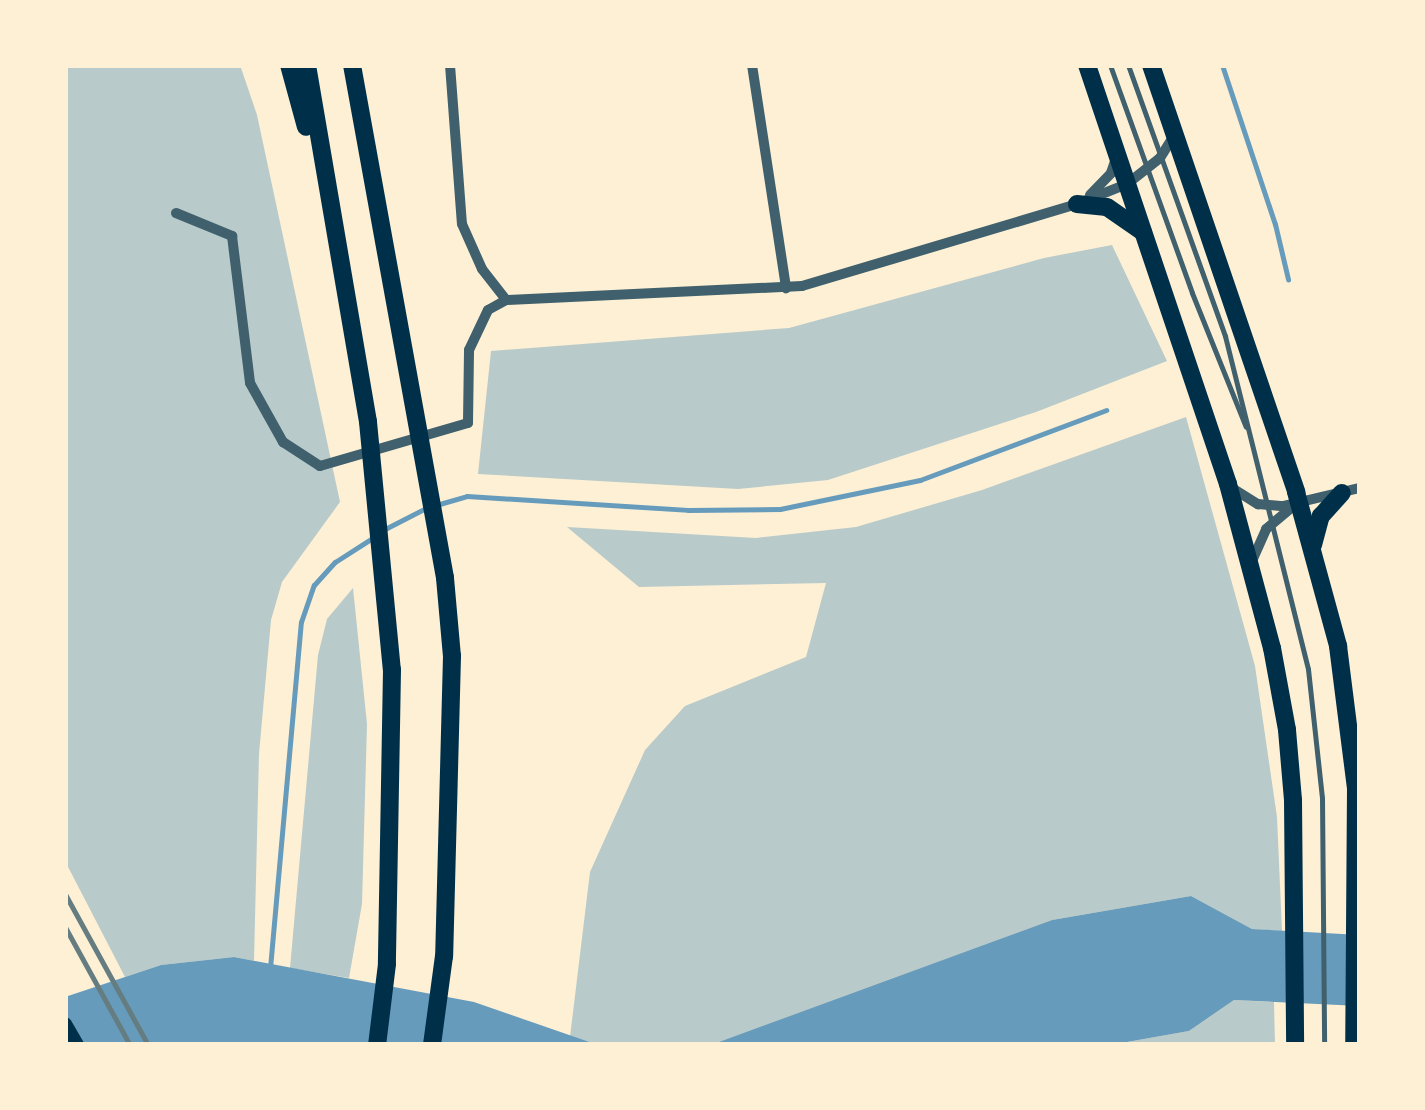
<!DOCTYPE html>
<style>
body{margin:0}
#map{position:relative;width:1425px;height:1110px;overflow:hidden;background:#fdf0d5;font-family:Spectral,serif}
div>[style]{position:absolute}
.green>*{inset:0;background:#b9caca}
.water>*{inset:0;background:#669bbc}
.stream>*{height:5px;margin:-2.5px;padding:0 2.5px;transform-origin:2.5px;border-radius:2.5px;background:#669bbc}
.service>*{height:5px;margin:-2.5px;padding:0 2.5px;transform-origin:2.5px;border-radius:2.5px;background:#3f606c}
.minor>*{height:10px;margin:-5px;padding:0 5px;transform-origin:5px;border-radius:5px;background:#3f606c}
.secondary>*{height:14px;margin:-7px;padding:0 7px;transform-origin:7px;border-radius:7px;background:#003049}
.trunk>*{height:18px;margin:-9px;padding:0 9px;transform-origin:9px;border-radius:9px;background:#003049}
.motorway>*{height:18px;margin:-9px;padding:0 9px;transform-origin:9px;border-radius:9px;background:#003049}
.rail>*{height:5px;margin:-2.5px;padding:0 2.5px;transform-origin:2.5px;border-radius:2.5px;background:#657d81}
span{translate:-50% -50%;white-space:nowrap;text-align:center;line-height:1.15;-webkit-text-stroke:10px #fdf0d5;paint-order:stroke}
.frame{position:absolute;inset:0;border:68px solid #fdf0d5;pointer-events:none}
</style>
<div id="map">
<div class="green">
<i style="clip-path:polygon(65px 65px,240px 65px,257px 115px,340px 502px,282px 582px,271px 620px,259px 754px,254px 961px,234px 957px,161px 965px,125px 977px,65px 861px)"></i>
<i style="clip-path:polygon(1112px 245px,1167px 361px,1036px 412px,828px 480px,738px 489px,478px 474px,491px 351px,789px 328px,1044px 258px)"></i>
<i style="clip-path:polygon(1186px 417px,1255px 666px,1277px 817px,1282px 931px,1252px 929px,1191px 896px,1052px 920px,731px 1041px,711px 1045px,598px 1045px,570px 1037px,590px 872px,645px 750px,685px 706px,806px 657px,826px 583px,639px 587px,567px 527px,756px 538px,856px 527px,982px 490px)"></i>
<i style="clip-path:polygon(353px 588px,367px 724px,362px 904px,349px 978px,290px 968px,318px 655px,327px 619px)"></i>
<i style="clip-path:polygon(1234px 1000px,1274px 1002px,1275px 1045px,1110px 1045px,1189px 1031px)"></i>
</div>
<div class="water">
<i style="clip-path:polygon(1191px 896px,1252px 929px,1360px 935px,1360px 1006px,1234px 1000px,1189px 1031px,1110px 1045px,711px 1045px,1052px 920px)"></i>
<i style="clip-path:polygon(234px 957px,474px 1002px,598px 1045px,65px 1045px,65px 997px,161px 965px)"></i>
</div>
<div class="stream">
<i style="left:1222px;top:65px;width:168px;rotate:71.6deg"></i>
<i style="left:1275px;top:224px;width:57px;rotate:76.7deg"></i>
<i style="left:436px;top:505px;width:32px;rotate:-16deg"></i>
<i style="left:467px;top:496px;width:221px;rotate:3.6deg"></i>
<i style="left:688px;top:510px;width:92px;rotate:-0.6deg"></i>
<i style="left:780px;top:509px;width:143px;rotate:-11.7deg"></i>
<i style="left:920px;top:480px;width:199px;rotate:-20.6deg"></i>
<i style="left:383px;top:530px;width:48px;rotate:-27.1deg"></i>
<i style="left:270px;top:968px;width:347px;rotate:-84.9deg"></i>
<i style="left:301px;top:622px;width:39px;rotate:-71deg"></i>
<i style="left:314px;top:585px;width:31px;rotate:-48deg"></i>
<i style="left:335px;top:562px;width:46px;rotate:-32.7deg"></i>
</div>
<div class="service">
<i style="left:1110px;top:65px;width:242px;rotate:70.2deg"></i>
<i style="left:1192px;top:293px;width:144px;rotate:68.1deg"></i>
<i style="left:1128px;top:65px;width:288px;rotate:70.3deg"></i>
<i style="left:1225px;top:336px;width:343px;rotate:76deg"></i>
<i style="left:1308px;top:669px;width:130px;rotate:83.8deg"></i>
<i style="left:1322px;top:798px;width:247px;rotate:89.5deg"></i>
</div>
<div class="minor">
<i style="left:450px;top:65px;width:159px;rotate:85.7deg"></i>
<i style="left:462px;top:224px;width:49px;rotate:66deg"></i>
<i style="left:482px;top:269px;width:39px;rotate:52deg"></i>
<i style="left:752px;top:65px;width:226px;rotate:81.3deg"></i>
<i style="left:1090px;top:195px;width:30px;rotate:-46deg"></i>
<i style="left:1111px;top:173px;width:18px;rotate:-71deg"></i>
<i style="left:176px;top:213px;width:61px;rotate:22.3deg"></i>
<i style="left:232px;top:236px;width:148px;rotate:83deg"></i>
<i style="left:250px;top:383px;width:68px;rotate:60.8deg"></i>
<i style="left:283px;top:442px;width:44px;rotate:33deg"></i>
<i style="left:320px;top:466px;width:154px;rotate:-16.2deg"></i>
<i style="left:468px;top:423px;width:73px;rotate:-89.2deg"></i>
<i style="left:469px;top:350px;width:44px;rotate:-64.6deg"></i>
<i style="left:488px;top:310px;width:21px;rotate:-29deg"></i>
<i style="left:506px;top:300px;width:296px;rotate:-2.7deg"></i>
<i style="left:802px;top:286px;width:287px;rotate:-16.6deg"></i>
<i style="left:1077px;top:204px;width:54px;rotate:-21.8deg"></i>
<i style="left:1127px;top:184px;width:42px;rotate:-38.2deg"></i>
<i style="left:1160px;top:158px;width:26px;rotate:-58deg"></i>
<i style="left:1232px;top:488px;width:31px;rotate:32deg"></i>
<i style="left:1258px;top:504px;width:25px;rotate:5deg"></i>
<i style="left:1283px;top:506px;width:79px;rotate:-13.2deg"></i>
<i style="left:1252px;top:561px;width:35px;rotate:-66deg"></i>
<i style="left:1266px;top:529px;width:31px;rotate:-40deg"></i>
</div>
<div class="secondary">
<i style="left:65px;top:1024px;width:24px;rotate:60deg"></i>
</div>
<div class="trunk">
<i style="left:1087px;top:65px;width:442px;rotate:71.4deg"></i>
<i style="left:1228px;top:484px;width:170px;rotate:75deg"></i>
<i style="left:1272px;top:648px;width:83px;rotate:79.6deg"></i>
<i style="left:1287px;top:730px;width:70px;rotate:85.1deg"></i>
<i style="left:1293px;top:800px;width:245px;rotate:89.5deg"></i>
<i style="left:1151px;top:65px;width:451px;rotate:71.2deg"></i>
<i style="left:1296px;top:492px;width:160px;rotate:74.7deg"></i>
<i style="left:1338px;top:646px;width:143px;rotate:82.8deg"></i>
<i style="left:1356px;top:788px;width:257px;rotate:90.4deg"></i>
<i style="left:1077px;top:204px;width:30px;rotate:6deg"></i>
<i style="left:1107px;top:207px;width:44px;rotate:34.8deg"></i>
<i style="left:1313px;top:545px;width:30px;rotate:-75deg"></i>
<i style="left:1321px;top:516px;width:31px;rotate:-48deg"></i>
</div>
<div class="motorway">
<i style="left:289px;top:65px;width:64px;rotate:74.7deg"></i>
<i style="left:307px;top:65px;width:362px;rotate:80.3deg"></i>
<i style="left:368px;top:422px;width:249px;rotate:84.5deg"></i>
<i style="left:392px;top:670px;width:294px;rotate:91deg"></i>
<i style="left:387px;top:964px;width:82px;rotate:97deg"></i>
<i style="left:352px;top:65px;width:521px;rotate:79.72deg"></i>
<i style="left:445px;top:578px;width:78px;rotate:84.9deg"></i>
<i style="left:452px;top:656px;width:300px;rotate:91.5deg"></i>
<i style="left:444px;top:956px;width:90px;rotate:97.7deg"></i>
</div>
<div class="rail">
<i style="left:65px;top:894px;width:172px;rotate:61.2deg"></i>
<i style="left:65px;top:927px;width:135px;rotate:61.2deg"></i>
</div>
<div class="frame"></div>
</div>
